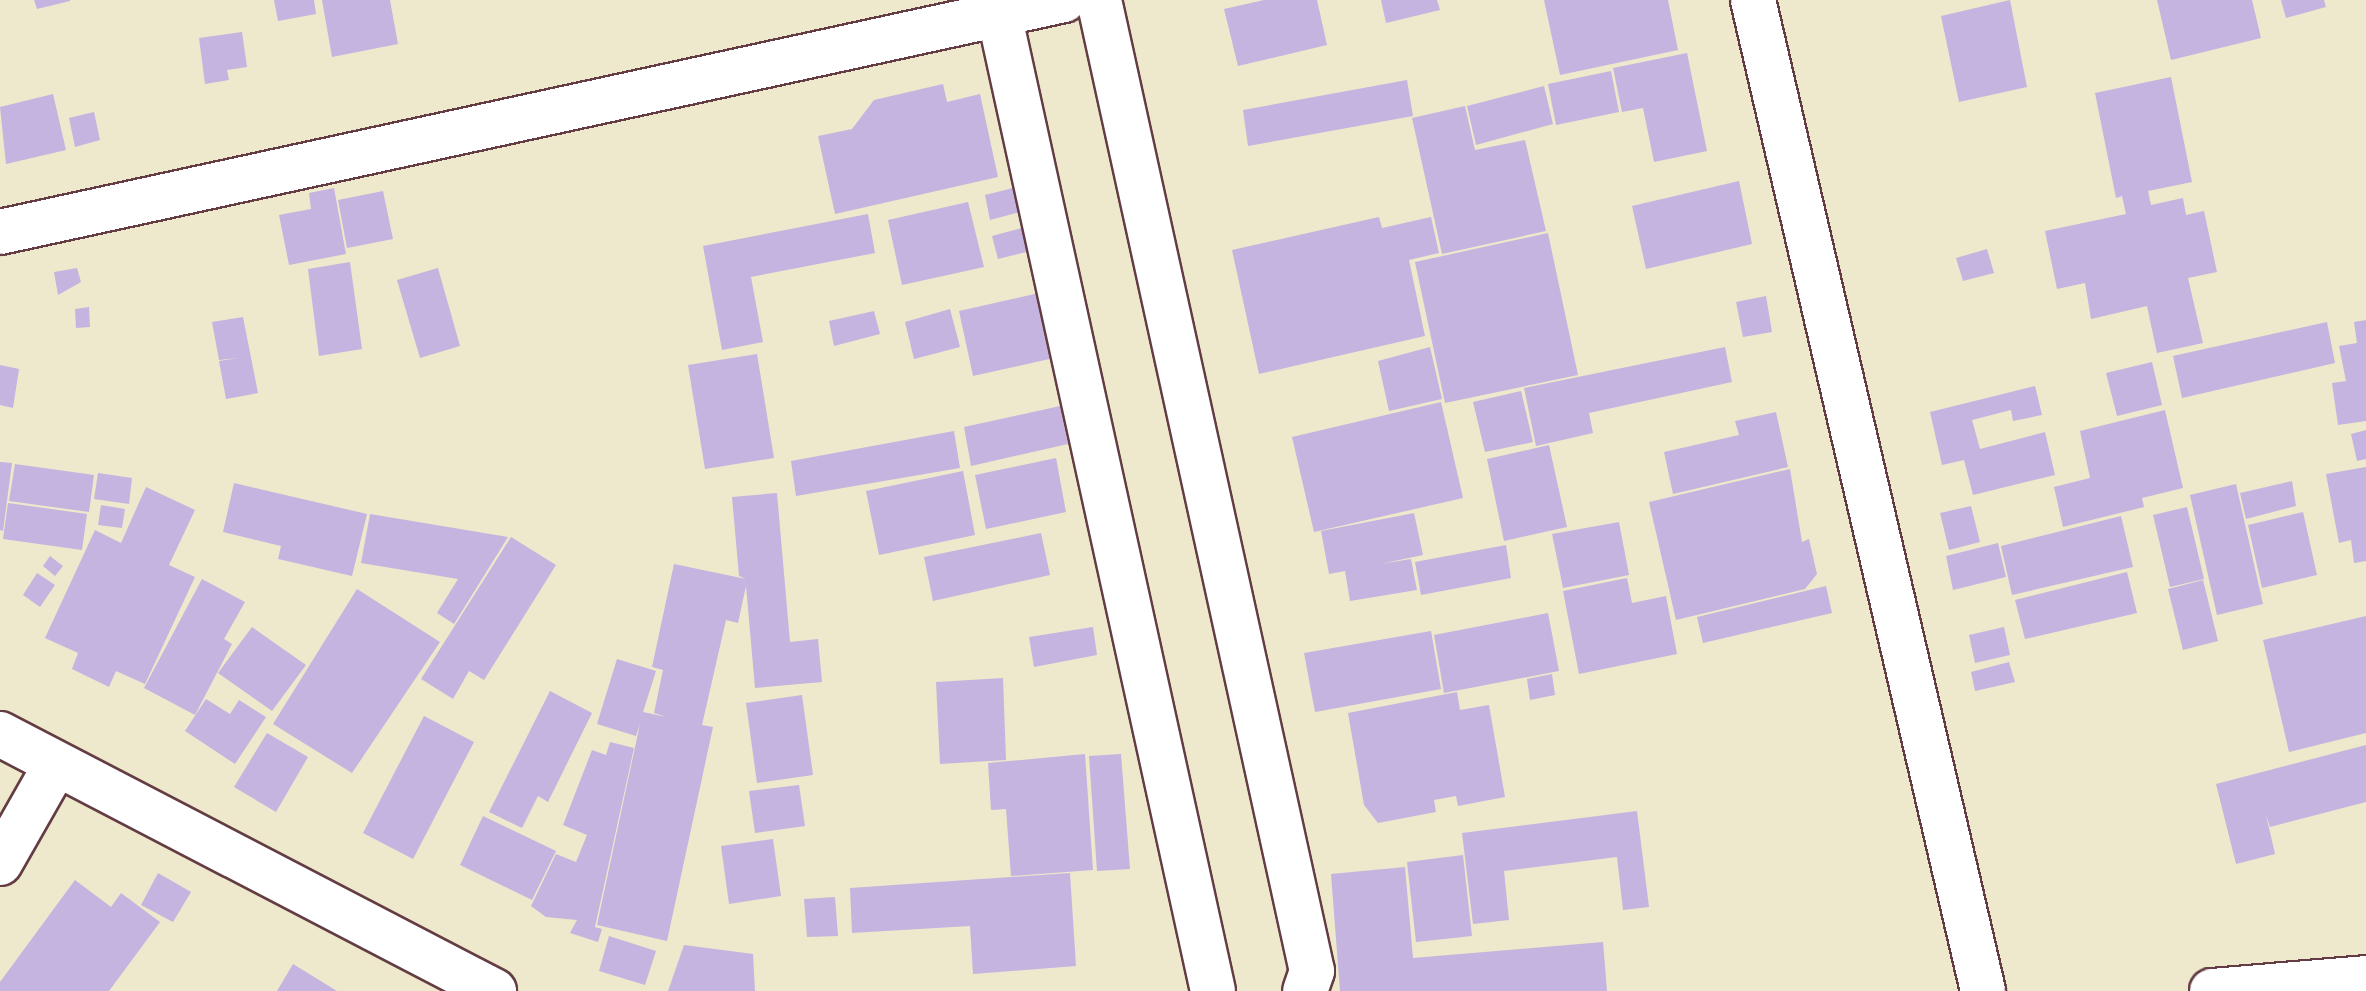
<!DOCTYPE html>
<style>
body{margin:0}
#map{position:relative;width:2366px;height:991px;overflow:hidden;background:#eee8cc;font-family:Caveat,sans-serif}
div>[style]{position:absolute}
.building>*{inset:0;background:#c5b4e0}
.roads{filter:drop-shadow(2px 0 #633d43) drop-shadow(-2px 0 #633d43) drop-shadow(0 2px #633d43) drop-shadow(0 -2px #633d43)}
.minor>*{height:44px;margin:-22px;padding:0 22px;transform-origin:22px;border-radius:22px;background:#fff}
span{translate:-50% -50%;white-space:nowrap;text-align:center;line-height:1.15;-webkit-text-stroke:8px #fbf7ec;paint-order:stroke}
</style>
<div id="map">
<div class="building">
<i style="clip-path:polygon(34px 0,70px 0,70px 1px,37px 9px)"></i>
<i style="clip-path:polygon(274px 0,314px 0,316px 14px,278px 21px)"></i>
<i style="clip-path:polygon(322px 0,390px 0,398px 44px,332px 57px)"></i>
<i style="clip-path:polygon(1264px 0,1317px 0,1327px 45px,1238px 66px,1224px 9px)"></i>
<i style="clip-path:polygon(1381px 0,1437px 0,1440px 10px,1386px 23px)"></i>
<i style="clip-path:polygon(1544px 0,1668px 0,1678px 50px,1560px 75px)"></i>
<i style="clip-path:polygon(2010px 0,2027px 87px,1959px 102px,1941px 16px)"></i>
<i style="clip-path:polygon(2157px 0,2252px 0,2261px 38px,2171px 60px)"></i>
<i style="clip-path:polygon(2281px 0,2324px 0,2326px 7px,2286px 18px)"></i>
<i style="clip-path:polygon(242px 32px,247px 67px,227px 70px,229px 80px,205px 84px,199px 38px)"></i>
<i style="clip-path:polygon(1687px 53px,1707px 151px,1654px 162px,1643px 108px,1622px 112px,1613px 68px)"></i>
<i style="clip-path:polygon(1611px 71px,1619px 112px,1556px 125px,1548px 84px)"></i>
<i style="clip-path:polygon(2171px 77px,2192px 182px,2148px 191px,2151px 205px,2183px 198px,2186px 215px,2204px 211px,2217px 272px,2188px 278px,2203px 343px,2157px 353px,2147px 306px,2091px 319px,2085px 283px,2057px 289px,2045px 231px,2126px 214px,2122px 196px,2116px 198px,2095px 93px)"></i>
<i style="clip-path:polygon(1407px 80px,1413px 116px,1248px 146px,1243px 110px)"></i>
<i style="clip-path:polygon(943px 84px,947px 102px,980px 94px,998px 177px,835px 214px,818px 136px,852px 129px,874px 100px)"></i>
<i style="clip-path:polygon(1544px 86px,1553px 124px,1476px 145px,1467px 106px)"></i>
<i style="clip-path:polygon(53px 94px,66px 150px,6px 164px,0 107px)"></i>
<i style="clip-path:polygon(1465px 106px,1475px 150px,1525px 140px,1546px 231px,1442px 254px,1412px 118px)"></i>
<i style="clip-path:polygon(94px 112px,100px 140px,75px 147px,69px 118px)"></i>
<i style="clip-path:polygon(1739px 181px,1752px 244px,1646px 269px,1632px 206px)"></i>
<i style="clip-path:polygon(1029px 184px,1035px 208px,990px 220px,985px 195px)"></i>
<i style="clip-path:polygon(334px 188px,346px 254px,289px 265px,279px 215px,311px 209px,309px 193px)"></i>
<i style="clip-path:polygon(383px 191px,393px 239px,347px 248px,338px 200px)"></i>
<i style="clip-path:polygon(968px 202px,984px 267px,902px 285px,888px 220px)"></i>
<i style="clip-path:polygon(868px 214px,875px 253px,751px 277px,763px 342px,722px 350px,703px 246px)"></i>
<i style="clip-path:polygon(1379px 217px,1382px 228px,1431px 217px,1439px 253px,1409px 260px,1425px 336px,1259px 374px,1232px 250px)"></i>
<i style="clip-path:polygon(1037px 224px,1043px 248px,998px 259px,992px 236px)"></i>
<i style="clip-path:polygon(1548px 233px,1578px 375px,1445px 403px,1415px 262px)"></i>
<i style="clip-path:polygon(1987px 249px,1994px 273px,1963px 281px,1956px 258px)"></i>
<i style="clip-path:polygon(350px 262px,362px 349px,319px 356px,308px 269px)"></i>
<i style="clip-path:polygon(77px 268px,81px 282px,58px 295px,54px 272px)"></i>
<i style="clip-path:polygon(438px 268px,460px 346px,420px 358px,397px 280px)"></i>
<i style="clip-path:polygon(1039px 293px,1054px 358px,973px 376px,959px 311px)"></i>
<i style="clip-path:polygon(1766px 296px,1772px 332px,1743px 337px,1736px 302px)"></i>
<i style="clip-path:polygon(89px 307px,90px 327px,76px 328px,75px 309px)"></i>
<i style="clip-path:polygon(950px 309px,960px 347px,914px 359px,905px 322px)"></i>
<i style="clip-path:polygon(874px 311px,880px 334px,834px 346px,829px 321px)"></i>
<i style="clip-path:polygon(243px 317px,258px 393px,226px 399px,219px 361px,238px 358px,219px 360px,212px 322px)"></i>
<i style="clip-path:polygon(2366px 320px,2366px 421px,2338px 425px,2332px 383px,2346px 381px,2339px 346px,2357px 343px,2354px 322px)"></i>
<i style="clip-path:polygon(2327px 322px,2335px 363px,2182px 398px,2173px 356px)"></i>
<i style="clip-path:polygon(1430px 347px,1442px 399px,1389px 411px,1378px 361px)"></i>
<i style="clip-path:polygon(1725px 347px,1732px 382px,1589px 413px,1593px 433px,1536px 446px,1524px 388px)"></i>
<i style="clip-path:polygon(757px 354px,774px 458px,705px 469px,688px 365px)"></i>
<i style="clip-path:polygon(2152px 362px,2162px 405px,2117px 416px,2106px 373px)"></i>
<i style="clip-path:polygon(0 365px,19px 369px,13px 408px,0 405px)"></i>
<i style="clip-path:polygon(2035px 386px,2042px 415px,2013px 421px,2011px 410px,1972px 420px,1980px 449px,2045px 432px,2055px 475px,1973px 495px,1964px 460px,1942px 465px,1930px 412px)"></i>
<i style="clip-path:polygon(1521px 391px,1533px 442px,1485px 452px,1473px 402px)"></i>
<i style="clip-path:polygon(1441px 402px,1463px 498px,1314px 532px,1292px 437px)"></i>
<i style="clip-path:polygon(1060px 406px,1068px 444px,971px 466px,964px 427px)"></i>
<i style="clip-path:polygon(2165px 410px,2183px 488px,2142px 498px,2144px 507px,2063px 527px,2054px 487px,2090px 478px,2080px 431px)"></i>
<i style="clip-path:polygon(1776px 412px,1788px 467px,1673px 494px,1664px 452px,1739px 435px,1735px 421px)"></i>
<i style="clip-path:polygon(2366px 430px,2366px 459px,2357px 461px,2351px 434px)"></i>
<i style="clip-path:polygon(954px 431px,960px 468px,796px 496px,791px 461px)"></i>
<i style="clip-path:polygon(1549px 445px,1567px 527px,1504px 541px,1487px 459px)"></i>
<i style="clip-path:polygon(1056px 458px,1066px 512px,986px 529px,975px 475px)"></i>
<i style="clip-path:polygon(0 462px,12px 463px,3px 531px,0 530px)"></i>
<i style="clip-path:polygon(15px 464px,94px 475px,89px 512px,9px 501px)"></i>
<i style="clip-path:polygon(2366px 467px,2366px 561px,2354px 563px,2351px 540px,2339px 543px,2326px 474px)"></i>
<i style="clip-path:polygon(1790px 469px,1802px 542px,1809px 539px,1817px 574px,1805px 589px,1676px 620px,1649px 502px)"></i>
<i style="clip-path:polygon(963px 471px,975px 535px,879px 555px,866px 491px)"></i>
<i style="clip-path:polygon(98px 473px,132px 478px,129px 504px,94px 499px)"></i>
<i style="clip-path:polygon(2292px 481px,2296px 506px,2246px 519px,2240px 493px)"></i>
<i style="clip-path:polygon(234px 483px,367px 514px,352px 576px,278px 559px,281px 546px,223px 532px)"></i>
<i style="clip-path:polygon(2236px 484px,2263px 604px,2217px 615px,2190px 495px)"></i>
<i style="clip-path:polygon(146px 487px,195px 510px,169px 565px,195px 577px,145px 684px,116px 671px,109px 687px,72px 669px,78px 653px,45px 638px,95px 530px,121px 543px)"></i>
<i style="clip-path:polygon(777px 493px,790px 642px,818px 639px,822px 682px,755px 688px,746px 586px,738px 623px,726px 620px,702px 725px,713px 727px,667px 941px,597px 925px,640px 724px,636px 736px,597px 724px,617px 659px,656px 671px,643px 712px,666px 717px,654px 713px,663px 670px,652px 667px,674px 564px,746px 579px,739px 576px,732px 497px)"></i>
<i style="clip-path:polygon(8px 503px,87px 514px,82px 550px,3px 539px)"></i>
<i style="clip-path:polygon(101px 505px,125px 509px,122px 528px,98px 525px)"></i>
<i style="clip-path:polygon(1971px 506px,1980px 542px,1949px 550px,1940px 513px)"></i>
<i style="clip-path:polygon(2187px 507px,2204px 579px,2170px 587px,2153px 515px)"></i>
<i style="clip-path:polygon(2303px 512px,2317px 575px,2262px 588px,2248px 525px)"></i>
<i style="clip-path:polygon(1414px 513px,1423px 555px,1380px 564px,1411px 559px,1417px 590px,1350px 601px,1345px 571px,1329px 574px,1321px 531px)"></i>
<i style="clip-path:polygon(370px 514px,508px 537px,454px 624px,437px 613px,458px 579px,361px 563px)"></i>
<i style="clip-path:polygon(2121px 516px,2133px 567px,2012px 595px,2001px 546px)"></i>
<i style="clip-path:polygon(1619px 522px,1629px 575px,1563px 588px,1552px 534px)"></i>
<i style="clip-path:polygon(1041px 533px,1050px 575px,933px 601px,924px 557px)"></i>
<i style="clip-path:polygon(511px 537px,556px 565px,484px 680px,469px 671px,453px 699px,421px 679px)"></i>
<i style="clip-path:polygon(1998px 543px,2006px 577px,1953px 590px,1946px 556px)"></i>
<i style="clip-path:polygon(1506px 545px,1511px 578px,1421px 595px,1415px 562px)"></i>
<i style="clip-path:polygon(50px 556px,63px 566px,55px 576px,43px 566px)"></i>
<i style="clip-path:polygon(2127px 572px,2137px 613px,2025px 639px,2015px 600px)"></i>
<i style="clip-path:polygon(37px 573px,55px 585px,40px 607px,23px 595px)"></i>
<i style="clip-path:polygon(1627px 578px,1632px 603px,1666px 596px,1677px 654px,1579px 674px,1563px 591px)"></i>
<i style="clip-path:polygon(202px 579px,245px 602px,224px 639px,232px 644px,195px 715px,144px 688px)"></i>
<i style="clip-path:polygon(2203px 580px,2218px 641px,2183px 650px,2168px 589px)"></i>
<i style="clip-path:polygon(1826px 586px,1832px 613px,1703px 643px,1697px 617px)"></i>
<i style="clip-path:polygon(357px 589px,440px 642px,352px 773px,273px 724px)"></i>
<i style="clip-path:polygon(1548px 613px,1559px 671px,1444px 693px,1434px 635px)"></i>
<i style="clip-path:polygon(2366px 616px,2366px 733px,2289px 752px,2263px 640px)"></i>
<i style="clip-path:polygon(252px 627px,306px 665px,272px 711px,218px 673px)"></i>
<i style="clip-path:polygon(1093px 627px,1097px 655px,1034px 667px,1029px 637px)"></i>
<i style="clip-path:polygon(2004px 627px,2010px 655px,1975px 663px,1969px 635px)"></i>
<i style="clip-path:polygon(1431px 631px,1441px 689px,1315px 712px,1304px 653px)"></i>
<i style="clip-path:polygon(2009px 662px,2015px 682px,1975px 691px,1971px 672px)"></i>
<i style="clip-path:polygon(1552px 674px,1555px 695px,1530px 700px,1527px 679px)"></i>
<i style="clip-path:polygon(1003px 678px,1006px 760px,940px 764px,936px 682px)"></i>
<i style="clip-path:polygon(550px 691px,592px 713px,548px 802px,538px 796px,522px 828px,489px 812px)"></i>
<i style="clip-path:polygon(1457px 692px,1460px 710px,1489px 705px,1505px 797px,1458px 806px,1456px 796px,1434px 800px,1436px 812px,1378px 823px,1364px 805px,1348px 713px)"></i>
<i style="clip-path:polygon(802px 695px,813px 775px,757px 783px,746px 703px)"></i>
<i style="clip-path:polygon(206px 699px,230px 714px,239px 700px,266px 717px,235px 764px,185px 731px)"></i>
<i style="clip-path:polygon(424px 716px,474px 742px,413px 859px,363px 833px)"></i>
<i style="clip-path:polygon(267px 733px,308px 757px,276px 812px,234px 787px)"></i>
<i style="clip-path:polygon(610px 742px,634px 748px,595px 927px,602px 929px,598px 942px,570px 933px,577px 920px,546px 917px,531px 906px,556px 854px,576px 862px,587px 835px,563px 825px,592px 750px,606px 755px)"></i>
<i style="clip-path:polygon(2366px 745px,2366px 802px,2270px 827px,2266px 815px,2275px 854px,2236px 864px,2216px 784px)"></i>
<i style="clip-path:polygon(1085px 754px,1093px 870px,1011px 876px,1006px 809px,991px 810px,988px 763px)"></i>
<i style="clip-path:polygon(1121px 754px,1130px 869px,1097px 871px,1089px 756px)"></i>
<i style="clip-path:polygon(799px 785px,805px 826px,755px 833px,749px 791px)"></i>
<i style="clip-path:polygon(1637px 811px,1649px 907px,1623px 910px,1617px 857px,1504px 871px,1509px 920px,1473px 924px,1462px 833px)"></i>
<i style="clip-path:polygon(483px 816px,556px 851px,532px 900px,460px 865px)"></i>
<i style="clip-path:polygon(773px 839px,781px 896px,729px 904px,721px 846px)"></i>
<i style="clip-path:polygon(1463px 855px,1472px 936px,1416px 942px,1407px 862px)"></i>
<i style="clip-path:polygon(1405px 867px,1413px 958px,1603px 942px,1607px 991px,1340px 991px,1331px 874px)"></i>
<i style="clip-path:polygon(158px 873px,191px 892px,173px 922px,141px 905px)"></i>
<i style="clip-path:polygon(1070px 873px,1076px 966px,973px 974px,970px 926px,852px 933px,850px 888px)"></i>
<i style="clip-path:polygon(75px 880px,111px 907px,121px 893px,160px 922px,109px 991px,0 991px,0 982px)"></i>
<i style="clip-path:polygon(835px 897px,838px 936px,807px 937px,804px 899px)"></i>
<i style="clip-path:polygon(609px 936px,656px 951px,645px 985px,599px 971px)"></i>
<i style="clip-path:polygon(684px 945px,753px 954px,755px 991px,668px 991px)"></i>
<i style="clip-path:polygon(293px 964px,337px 991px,277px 991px)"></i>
</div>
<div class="roads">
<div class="minor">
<i style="left:996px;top:0;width:1014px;rotate:77.65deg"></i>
<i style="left:1099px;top:0;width:994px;rotate:77.63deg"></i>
<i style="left:1312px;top:971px;width:21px;rotate:109deg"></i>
<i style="left:1753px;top:0;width:1017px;rotate:76.93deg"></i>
<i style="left:0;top:232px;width:1089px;rotate:-12.3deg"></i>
<i style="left:0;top:734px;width:557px;rotate:27.49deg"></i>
<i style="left:0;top:863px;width:112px;rotate:-60.4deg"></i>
<i style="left:2212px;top:991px;width:155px;rotate:-4.8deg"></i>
</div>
</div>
</div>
